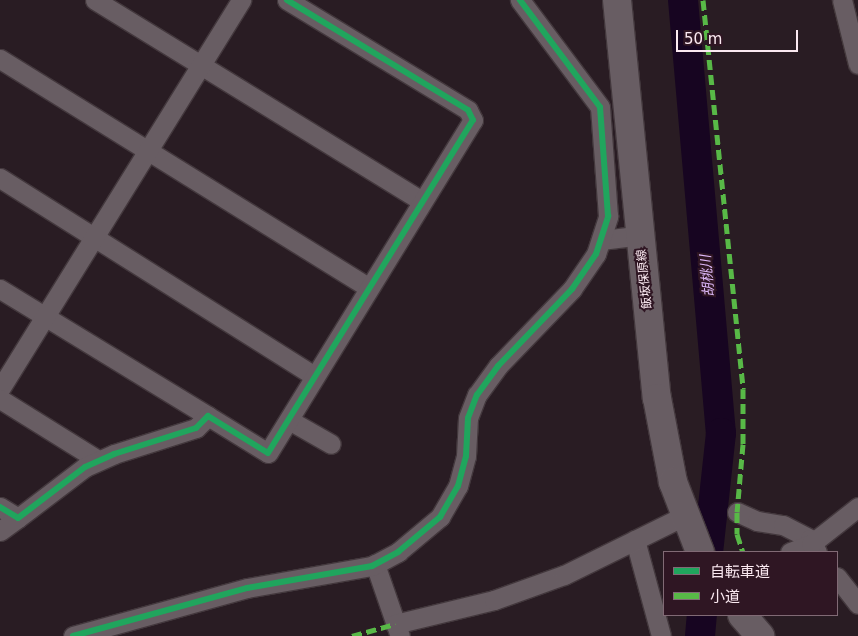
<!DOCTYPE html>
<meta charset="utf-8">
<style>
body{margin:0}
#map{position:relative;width:858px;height:636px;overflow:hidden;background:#291c23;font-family:"DejaVu Sans","Noto Sans JP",sans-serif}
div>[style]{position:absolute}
.river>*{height:30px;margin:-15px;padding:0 15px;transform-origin:15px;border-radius:15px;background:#170521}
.roads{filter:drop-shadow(1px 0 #43383d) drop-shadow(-1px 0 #43383d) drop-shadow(0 1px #43383d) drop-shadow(0 -1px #43383d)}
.street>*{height:19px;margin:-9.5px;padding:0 9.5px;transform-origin:9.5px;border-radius:9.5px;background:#685d63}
.secondary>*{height:28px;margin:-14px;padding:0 14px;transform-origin:14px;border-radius:14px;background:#685d63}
.quiet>*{height:5px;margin-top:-2.5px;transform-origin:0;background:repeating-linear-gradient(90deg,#58b947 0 10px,transparent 0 15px)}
.cycleway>*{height:6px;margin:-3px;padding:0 3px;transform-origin:3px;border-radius:3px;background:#20a55d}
span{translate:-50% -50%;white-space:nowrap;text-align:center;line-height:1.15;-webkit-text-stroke:4px #2f1623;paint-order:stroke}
.street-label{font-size:12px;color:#fbe9f1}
.water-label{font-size:14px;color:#deb9fa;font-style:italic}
.legend{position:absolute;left:663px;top:551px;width:175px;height:65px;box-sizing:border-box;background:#2f1623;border:1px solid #816a75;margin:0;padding:6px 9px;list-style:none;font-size:15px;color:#fbe9f1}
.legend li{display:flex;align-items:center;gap:10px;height:25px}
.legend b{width:25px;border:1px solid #816a75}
.scale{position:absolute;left:676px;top:30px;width:122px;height:22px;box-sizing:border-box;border:2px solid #fbe9f1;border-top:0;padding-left:6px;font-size:15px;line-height:18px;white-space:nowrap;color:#fbe9f1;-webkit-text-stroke:4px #2f1623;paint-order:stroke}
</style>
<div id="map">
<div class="river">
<i style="left:683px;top:0;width:435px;rotate:85deg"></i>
<i style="left:721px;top:433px;width:120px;rotate:96.2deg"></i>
<i style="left:700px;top:636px;width:21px;rotate:-85deg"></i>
</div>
<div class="roads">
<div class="street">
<i style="left:95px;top:0;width:384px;rotate:31.6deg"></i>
<i style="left:842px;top:0;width:66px;rotate:76deg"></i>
<i style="left:0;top:59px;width:433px;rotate:31.8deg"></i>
<i style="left:0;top:178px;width:372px;rotate:32.2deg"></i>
<i style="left:602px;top:240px;width:39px;rotate:-7deg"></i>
<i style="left:0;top:289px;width:244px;rotate:31.4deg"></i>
<i style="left:0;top:389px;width:458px;rotate:-58.2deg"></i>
<i style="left:0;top:399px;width:115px;rotate:31.9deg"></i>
<i style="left:289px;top:420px;width:48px;rotate:29.7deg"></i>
<i style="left:0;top:507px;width:21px;rotate:31deg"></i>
<i style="left:18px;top:518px;width:84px;rotate:-37.3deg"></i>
<i style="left:85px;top:467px;width:32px;rotate:-24deg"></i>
<i style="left:114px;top:454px;width:86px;rotate:-17.6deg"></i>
<i style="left:196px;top:428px;width:17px;rotate:-45deg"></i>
<i style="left:208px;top:416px;width:70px;rotate:31.7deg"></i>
<i style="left:268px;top:453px;width:391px;rotate:-58.4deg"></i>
<i style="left:473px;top:120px;width:11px;rotate:-117deg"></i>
<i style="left:468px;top:110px;width:212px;rotate:-148.7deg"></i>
<i style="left:737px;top:512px;width:22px;rotate:24deg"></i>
<i style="left:757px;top:521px;width:26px;rotate:9deg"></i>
<i style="left:783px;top:525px;width:30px;rotate:27deg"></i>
<i style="left:810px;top:539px;width:15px;rotate:62deg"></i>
<i style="left:0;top:531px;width:22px;rotate:-36deg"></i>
<i style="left:635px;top:540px;width:99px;rotate:74.8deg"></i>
<i style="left:790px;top:552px;width:22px;rotate:-21deg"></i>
<i style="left:811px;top:544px;width:60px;rotate:-38.2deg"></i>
<i style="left:375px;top:564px;width:76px;rotate:70.9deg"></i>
<i style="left:837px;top:577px;width:34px;rotate:52deg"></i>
<i style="left:395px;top:624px;width:102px;rotate:-13.6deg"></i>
<i style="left:494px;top:600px;width:74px;rotate:-19.7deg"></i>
<i style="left:564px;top:575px;width:134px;rotate:-26.2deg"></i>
<i style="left:73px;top:636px;width:180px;rotate:-15.4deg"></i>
<i style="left:247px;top:588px;width:127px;rotate:-10deg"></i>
<i style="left:372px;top:566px;width:30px;rotate:-28deg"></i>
<i style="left:398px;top:552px;width:55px;rotate:-39.8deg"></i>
<i style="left:440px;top:517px;width:36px;rotate:-60deg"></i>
<i style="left:458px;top:486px;width:31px;rotate:-75deg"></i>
<i style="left:466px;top:456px;width:38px;rotate:-87deg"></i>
<i style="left:468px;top:418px;width:25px;rotate:-69deg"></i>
<i style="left:477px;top:395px;width:36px;rotate:-54deg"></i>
<i style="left:498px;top:366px;width:107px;rotate:-46.1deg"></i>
<i style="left:572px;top:289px;width:42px;rotate:-55.6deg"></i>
<i style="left:596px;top:254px;width:40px;rotate:-72deg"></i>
<i style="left:608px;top:216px;width:109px;rotate:-94.2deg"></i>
<i style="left:600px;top:107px;width:134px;rotate:-126.8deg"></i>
</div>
<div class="secondary">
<i style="left:617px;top:0;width:400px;rotate:84.3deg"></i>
<i style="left:657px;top:398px;width:86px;rotate:79.2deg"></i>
<i style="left:673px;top:482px;width:75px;rotate:68.9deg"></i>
<i style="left:742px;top:615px;width:28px;rotate:49deg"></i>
</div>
</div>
<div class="quiet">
<i style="left:703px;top:0;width:391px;rotate:84.1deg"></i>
<i style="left:743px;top:389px;width:55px;rotate:90deg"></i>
<i style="left:743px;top:444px;width:68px;rotate:95deg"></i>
<i style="left:737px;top:512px;width:22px;rotate:90deg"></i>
<i style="left:737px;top:534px;width:19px;rotate:72deg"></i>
<i style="left:352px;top:636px;width:45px;rotate:-15.6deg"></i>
</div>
<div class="cycleway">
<i style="left:0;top:507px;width:21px;rotate:31deg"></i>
<i style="left:18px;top:518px;width:84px;rotate:-37.3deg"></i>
<i style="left:85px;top:467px;width:32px;rotate:-24deg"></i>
<i style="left:114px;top:454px;width:86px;rotate:-17.6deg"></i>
<i style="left:196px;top:428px;width:17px;rotate:-45deg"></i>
<i style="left:208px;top:416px;width:70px;rotate:31.7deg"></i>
<i style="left:268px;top:453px;width:391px;rotate:-58.4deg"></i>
<i style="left:473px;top:120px;width:11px;rotate:-117deg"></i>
<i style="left:468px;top:110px;width:212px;rotate:-148.7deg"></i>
<i style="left:73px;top:636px;width:180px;rotate:-15.4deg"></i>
<i style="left:247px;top:588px;width:127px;rotate:-10deg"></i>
<i style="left:372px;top:566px;width:30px;rotate:-28deg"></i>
<i style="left:398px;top:552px;width:55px;rotate:-39.8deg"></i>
<i style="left:440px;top:517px;width:36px;rotate:-60deg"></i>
<i style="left:458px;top:486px;width:31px;rotate:-75deg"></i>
<i style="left:466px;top:456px;width:38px;rotate:-87deg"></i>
<i style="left:468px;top:418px;width:25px;rotate:-69deg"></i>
<i style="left:477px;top:395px;width:36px;rotate:-54deg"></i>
<i style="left:498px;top:366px;width:107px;rotate:-46.1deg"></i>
<i style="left:572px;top:289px;width:42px;rotate:-55.6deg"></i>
<i style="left:596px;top:254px;width:40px;rotate:-72deg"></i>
<i style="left:608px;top:216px;width:109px;rotate:-94.2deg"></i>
<i style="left:600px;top:107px;width:134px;rotate:-126.8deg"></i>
</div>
<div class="street-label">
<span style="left:645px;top:279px;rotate:-96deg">飯坂保原線</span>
</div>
<div class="water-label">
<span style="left:707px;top:276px;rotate:-95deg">胡桃川</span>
</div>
<ul class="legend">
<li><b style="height:6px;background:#20a55d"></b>自転車道</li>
<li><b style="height:6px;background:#58b947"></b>小道</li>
</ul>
<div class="scale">50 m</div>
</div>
